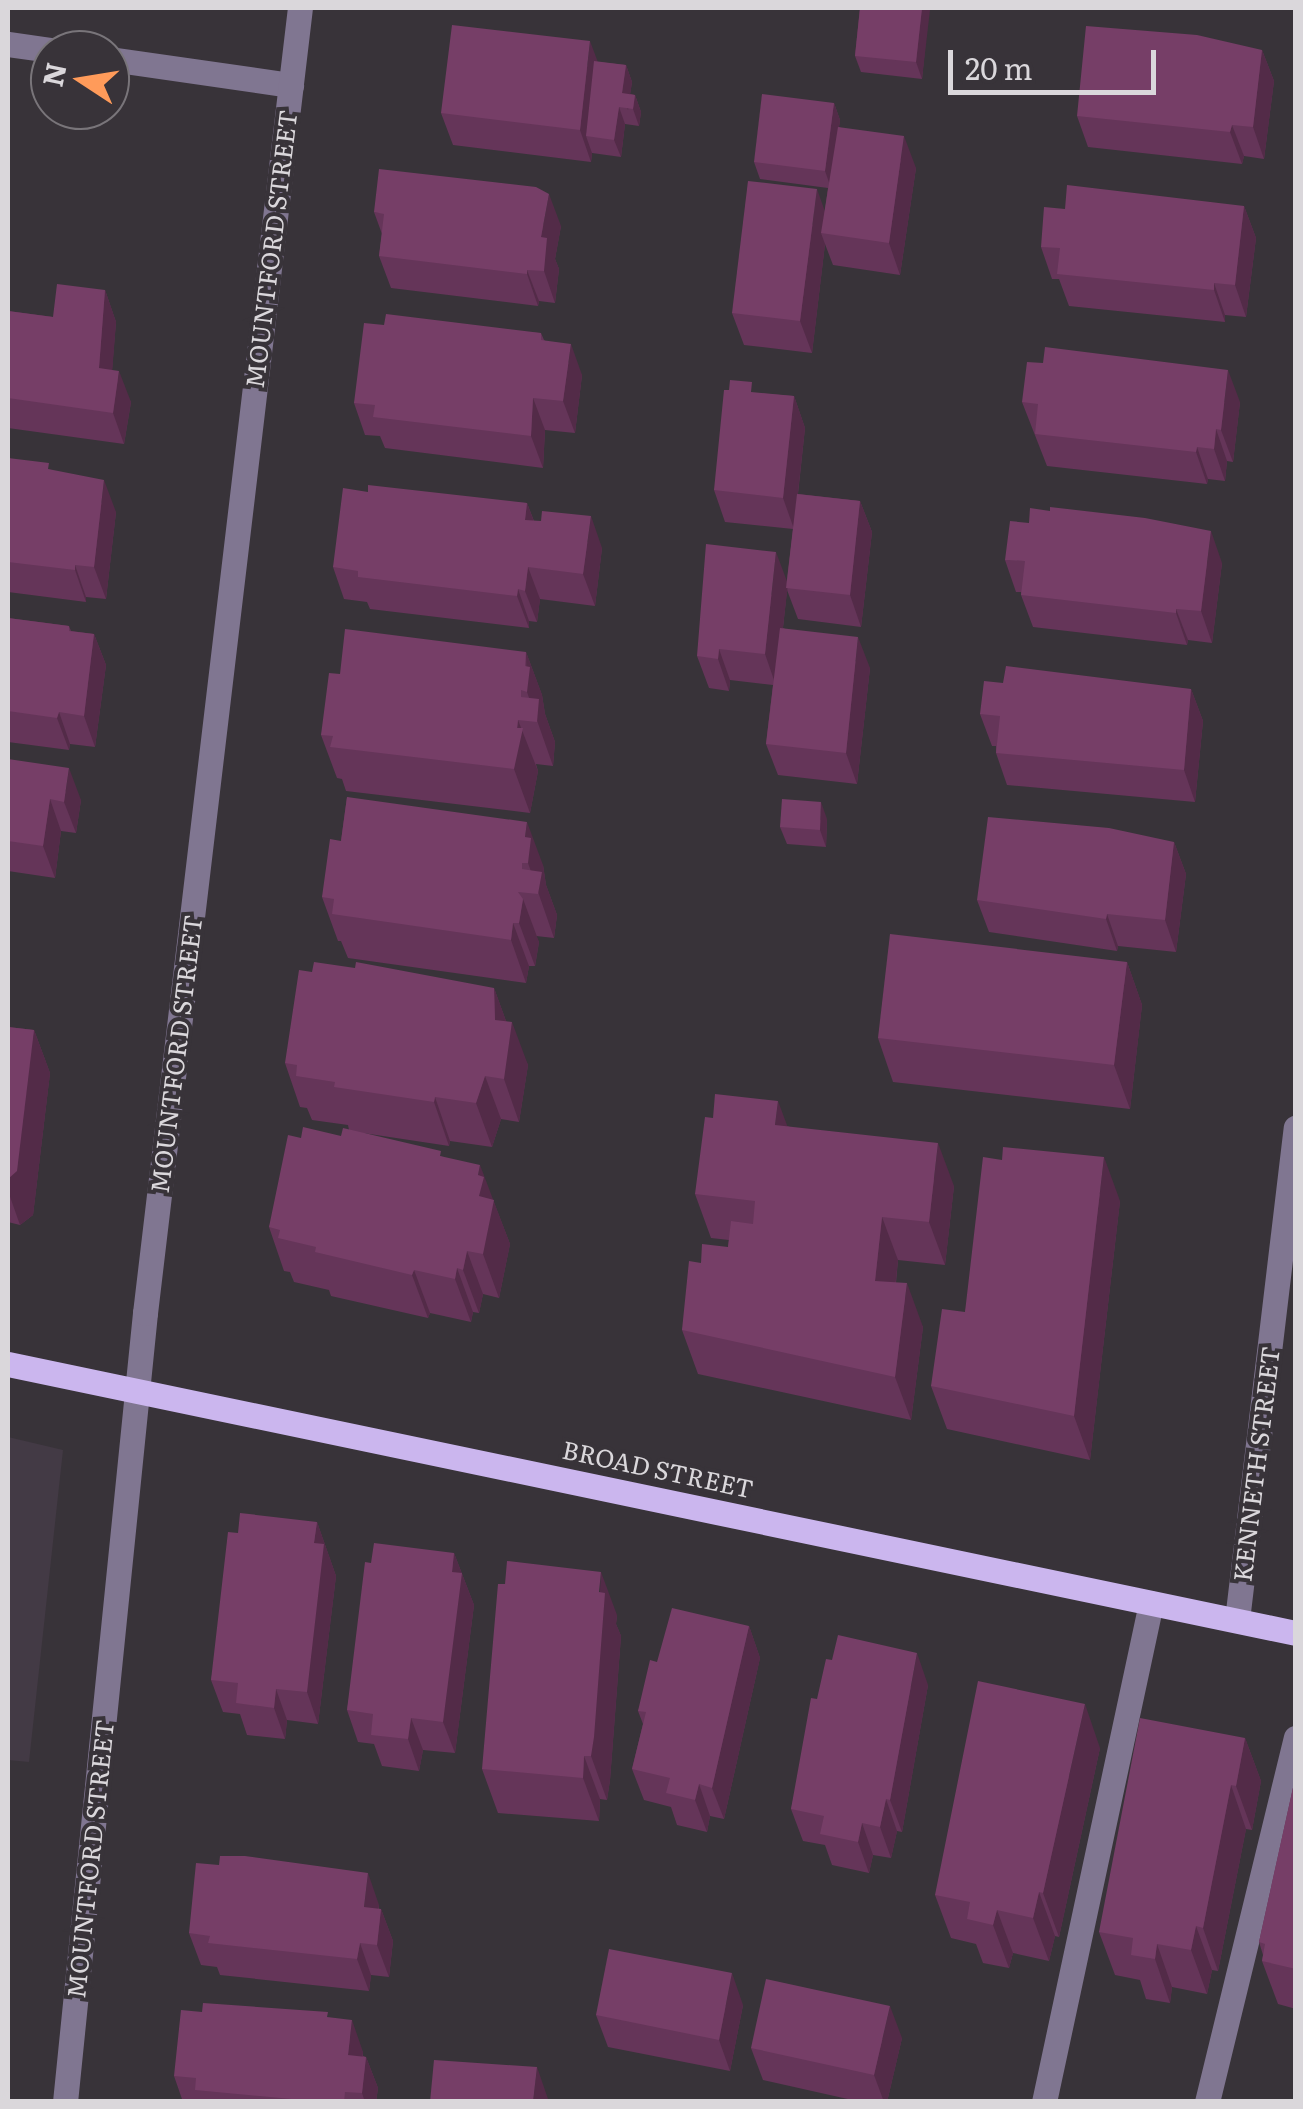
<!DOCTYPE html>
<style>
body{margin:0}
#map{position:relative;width:1303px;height:2109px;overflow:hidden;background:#383339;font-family:Literata,serif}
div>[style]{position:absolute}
.built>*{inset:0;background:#433a45}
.minor>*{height:25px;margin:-12.5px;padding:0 12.5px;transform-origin:12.5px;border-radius:12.5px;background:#807691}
.major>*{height:25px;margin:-12.5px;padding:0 12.5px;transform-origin:12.5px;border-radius:12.5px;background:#cbb6ee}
.wall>*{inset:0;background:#653559}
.shaded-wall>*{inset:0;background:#532b48}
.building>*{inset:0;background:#763e67}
span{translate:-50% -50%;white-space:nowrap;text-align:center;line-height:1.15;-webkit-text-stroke:8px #383339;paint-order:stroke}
.street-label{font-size:25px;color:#dad7db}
.frame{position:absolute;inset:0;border:10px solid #dad7db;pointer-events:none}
.north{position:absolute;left:30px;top:30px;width:100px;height:100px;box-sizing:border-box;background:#383339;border:2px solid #79757a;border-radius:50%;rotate:282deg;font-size:28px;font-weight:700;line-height:40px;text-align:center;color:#dad7db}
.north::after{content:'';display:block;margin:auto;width:35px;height:45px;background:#ff9b5a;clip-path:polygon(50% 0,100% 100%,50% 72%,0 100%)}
.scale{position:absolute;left:948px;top:50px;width:208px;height:45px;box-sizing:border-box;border:5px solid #dad7db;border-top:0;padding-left:12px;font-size:30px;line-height:35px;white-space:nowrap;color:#dad7db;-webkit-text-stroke:8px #383339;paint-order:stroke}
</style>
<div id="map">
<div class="built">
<i style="clip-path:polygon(8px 1437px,63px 1450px,29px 1762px,8px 1760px)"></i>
</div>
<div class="minor">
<i style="left:8px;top:44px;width:42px;rotate:8.1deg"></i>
<i style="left:110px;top:59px;width:183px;rotate:8.2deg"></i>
<i style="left:1237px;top:1620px;width:496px;rotate:-83.2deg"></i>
<i style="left:65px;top:2102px;width:793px;rotate:-84.21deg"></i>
<i style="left:145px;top:1313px;width:1314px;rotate:-83.23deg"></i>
<i style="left:1044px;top:2102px;width:510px;rotate:-77.9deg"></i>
<i style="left:1207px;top:2102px;width:375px;rotate:-76.3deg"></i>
</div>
<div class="major">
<i style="left:8px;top:1364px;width:1316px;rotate:11.8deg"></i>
</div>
<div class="wall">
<i style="clip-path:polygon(860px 8px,929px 8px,922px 79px,861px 72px,855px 56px)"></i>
<i style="clip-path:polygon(1262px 50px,1274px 81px,1264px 159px,1244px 156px,1242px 164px,1088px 147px,1077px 116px)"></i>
<i style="clip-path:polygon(598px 62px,626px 65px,632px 82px,630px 94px,635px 95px,641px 112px,639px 126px,625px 124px,621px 157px,592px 153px,591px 162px,453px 145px,441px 113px)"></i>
<i style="clip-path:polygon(834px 103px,840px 120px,839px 127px,916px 168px,900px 275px,833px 265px,825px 244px,812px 353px,744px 345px,732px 313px,825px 211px,828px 188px,760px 179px,754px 162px)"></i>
<i style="clip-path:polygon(1244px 206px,1256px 238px,1246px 317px,1225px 315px,1225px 322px,1069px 306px,1059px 279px,1052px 279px,1041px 247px,1065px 209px)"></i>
<i style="clip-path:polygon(374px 212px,561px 226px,555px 259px,559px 269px,555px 303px,539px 301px,538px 306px,391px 288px,379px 256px,382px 234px)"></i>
<i style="clip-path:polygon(105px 290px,116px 322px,112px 370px,131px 402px,124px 444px,8px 428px,8px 311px,53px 317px)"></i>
<i style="clip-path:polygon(384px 325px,541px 333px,544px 340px,582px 375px,575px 433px,545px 430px,543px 468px,385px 448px,380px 436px,365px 435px,354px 403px)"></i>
<i style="clip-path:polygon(756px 393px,794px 396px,805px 428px,798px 494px,860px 501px,872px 532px,861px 627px,798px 619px,787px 590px,783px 628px,870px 668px,857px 784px,778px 775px,766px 744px,773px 685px,730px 680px,729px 691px,709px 688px,697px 656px,787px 582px,793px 529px,725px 522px,714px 490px)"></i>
<i style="clip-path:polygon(1022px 402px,1240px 402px,1233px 462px,1227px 461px,1225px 481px,1208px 479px,1207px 484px,1047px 466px)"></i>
<i style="clip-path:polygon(8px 458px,51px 470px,116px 512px,106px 599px,86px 597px,86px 602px,8px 592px)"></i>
<i style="clip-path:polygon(368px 492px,527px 503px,534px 521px,602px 548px,595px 606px,540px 599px,537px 622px,529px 621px,529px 628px,370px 609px,367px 602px,344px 599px,333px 567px)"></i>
<i style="clip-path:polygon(1005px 560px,1222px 563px,1212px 643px,1188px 640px,1187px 645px,1033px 627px,1021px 595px,1021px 592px,1016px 592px)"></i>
<i style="clip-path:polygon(8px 618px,69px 626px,71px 631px,94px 634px,106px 665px,95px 747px,70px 744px,69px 750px,8px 742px)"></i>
<i style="clip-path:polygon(526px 652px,542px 695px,545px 714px,555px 742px,553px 766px,536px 764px,538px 771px,530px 813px,346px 791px,342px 779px,337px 778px,321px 735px,340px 674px)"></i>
<i style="clip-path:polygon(1003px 683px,1191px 689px,1203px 721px,1195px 802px,1007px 785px,996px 753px,996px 746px,992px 746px,980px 714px)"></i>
<i style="clip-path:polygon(8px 759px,81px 800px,76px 833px,61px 831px,55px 878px,8px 871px)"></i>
<i style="clip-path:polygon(347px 797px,543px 865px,546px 885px,557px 915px,554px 938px,536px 936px,539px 942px,535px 966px,529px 966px,526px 983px,348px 958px,341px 941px,338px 941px,322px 897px,341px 841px)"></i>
<i style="clip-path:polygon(827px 819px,826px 847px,787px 844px,780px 827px)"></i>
<i style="clip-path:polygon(1174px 842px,1186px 874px,1176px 952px,1118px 946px,1117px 951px,989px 932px,977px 900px)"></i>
<i style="clip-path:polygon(1127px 962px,1142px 1005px,1130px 1109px,893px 1082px,878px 1038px)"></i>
<i style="clip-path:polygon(494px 988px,506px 1021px,528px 1065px,519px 1122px,501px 1119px,492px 1147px,450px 1141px,449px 1146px,363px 1133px,443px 1157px,493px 1200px,510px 1244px,499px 1298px,483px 1294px,479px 1313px,473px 1312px,471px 1322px,430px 1313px,428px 1318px,331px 1296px,329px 1290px,294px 1282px,290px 1272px,284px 1271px,269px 1227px,301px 1138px,341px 1136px,349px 1130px,348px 1125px,312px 1120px,307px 1108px,300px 1107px,285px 1063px)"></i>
<i style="clip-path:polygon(8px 1027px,34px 1030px,50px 1073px,33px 1215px,20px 1225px,8px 1222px)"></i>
<i style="clip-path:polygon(787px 1126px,954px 1186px,945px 1265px,898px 1260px,896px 1283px,923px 1327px,911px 1420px,698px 1374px,682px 1330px,701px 1263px,728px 1247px,729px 1240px,711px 1238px,695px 1194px)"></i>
<i style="clip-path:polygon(1002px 1160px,1120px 1201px,1090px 1460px,947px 1429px,931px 1386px,965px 1312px)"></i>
<i style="clip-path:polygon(317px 1522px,336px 1576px,318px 1724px,287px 1720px,285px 1739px,247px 1735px,240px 1714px,223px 1712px,211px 1680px,238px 1533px)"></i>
<i style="clip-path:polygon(454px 1553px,474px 1605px,455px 1753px,423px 1750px,419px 1771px,382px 1766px,374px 1744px,358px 1742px,347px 1710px,371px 1563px)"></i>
<i style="clip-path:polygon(617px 1615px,616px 1624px,621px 1636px,610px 1780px,607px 1800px,600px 1799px,599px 1821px,498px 1813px,482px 1769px)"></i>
<i style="clip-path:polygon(749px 1626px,760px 1658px,724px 1819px,710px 1816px,707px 1832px,677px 1825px,671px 1807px,644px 1800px,632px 1769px,643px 1724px,638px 1711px,657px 1662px)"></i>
<i style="clip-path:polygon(928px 1685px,902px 1832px,897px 1831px,891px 1858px,873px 1855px,869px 1873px,832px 1865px,825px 1845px,803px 1841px,791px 1809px,817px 1699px)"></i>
<i style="clip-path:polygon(1245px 1738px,1261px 1781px,1252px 1830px,1246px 1829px,1218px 1971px,1212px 1970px,1207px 1994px,1172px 1987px,1170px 2003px,1146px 1999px,1140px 1980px,1115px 1975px,1099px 1932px)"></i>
<i style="clip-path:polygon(1100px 1748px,1059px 1937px,1055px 1936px,1049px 1961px,1013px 1953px,1009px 1968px,983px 1963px,976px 1944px,951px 1938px,935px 1895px)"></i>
<i style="clip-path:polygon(1296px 1774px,1296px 2009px,1278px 2004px,1262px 1961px,1263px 1955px,1259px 1942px)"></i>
<i style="clip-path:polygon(379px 1905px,379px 1909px,381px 1909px,393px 1941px,389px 1977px,371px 1975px,369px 1991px,220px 1975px,217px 1967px,201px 1965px,189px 1933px)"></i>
<i style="clip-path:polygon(743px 2005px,730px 2071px,608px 2047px,596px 2015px)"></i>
<i style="clip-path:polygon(330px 2018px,363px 2052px,363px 2056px,366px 2057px,378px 2088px,376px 2102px,183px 2102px,174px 2076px)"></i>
<i style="clip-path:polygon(902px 2038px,887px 2102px,861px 2102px,763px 2080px,751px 2048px)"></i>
</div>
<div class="shaded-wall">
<i style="clip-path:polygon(922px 8px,929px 8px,930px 10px,922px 79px,916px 62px)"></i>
<i style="clip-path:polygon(590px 41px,602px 73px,586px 136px,592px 153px,591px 162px,580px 130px)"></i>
<i style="clip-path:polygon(1262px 50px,1274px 81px,1264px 159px,1253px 127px)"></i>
<i style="clip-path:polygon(626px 65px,632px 82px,628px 110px,622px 93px)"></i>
<i style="clip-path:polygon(635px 95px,641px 112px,639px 126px,633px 109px)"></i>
<i style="clip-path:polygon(834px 103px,840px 120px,831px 188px,825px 171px)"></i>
<i style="clip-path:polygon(619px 107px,625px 124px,621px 157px,614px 140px)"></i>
<i style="clip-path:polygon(1232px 125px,1244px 156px,1242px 164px,1230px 132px)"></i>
<i style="clip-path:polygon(904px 136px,916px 168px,900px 275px,889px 243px)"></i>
<i style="clip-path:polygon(817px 189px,828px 220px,821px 233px,825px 244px,812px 353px,800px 321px)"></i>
<i style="clip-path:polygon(549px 194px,561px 226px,555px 259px,559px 269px,555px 303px,544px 271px,541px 237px)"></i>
<i style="clip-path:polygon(1244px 206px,1256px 238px,1246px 317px,1235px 285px)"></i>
<i style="clip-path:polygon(527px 270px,539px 301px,538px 306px,527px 274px)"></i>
<i style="clip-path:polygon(1214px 283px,1225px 315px,1225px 322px,1214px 290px)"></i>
<i style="clip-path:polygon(105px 290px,116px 322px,110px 400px,99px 368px)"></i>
<i style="clip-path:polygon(571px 344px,582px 375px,575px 433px,563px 401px)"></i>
<i style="clip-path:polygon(1228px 370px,1240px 402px,1233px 462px,1221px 430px)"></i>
<i style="clip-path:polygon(119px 371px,131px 402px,124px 444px,113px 413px)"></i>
<i style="clip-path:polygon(794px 396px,805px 428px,794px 529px,783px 498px)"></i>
<i style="clip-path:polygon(533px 398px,545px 430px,543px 468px,531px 436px)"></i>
<i style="clip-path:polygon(1216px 429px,1227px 461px,1225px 481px,1214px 449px)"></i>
<i style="clip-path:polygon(1197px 447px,1208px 479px,1207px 484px,1196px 452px)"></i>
<i style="clip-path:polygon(104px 480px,116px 512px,106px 599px,94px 567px)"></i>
<i style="clip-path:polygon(860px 501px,872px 532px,861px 627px,850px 595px)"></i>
<i style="clip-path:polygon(527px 503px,539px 535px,525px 520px)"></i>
<i style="clip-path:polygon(591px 516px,602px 548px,595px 606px,583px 574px)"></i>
<i style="clip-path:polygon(1211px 531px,1222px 563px,1212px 643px,1201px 611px)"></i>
<i style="clip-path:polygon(776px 552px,788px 584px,776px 686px,765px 654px)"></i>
<i style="clip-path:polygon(75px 565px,86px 597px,86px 602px,75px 570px)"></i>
<i style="clip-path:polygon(528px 567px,540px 599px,537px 622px,525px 591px)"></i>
<i style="clip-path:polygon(518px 589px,529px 621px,529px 628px,517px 596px)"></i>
<i style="clip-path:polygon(1176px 609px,1188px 640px,1187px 645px,1176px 613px)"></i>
<i style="clip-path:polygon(94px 634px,106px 665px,95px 747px,84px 716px)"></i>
<i style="clip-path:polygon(858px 637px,870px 668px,857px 784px,846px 753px)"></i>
<i style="clip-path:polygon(719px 649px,730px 680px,729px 691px,718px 659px)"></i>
<i style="clip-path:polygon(526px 652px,542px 695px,545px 714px,555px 742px,553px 766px,527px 692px)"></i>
<i style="clip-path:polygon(1191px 689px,1203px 721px,1195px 802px,1184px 770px)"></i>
<i style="clip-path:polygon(59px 712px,70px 744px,69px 750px,57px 718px)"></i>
<i style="clip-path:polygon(518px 720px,538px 771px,530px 813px,514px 769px)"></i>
<i style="clip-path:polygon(69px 768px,81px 800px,76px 833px,64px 802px)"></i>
<i style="clip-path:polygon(50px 799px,61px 831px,55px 878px,43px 846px)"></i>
<i style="clip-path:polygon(821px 802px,827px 819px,826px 847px,820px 830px)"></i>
<i style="clip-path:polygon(527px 822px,543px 865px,546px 885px,557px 915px,554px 938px,528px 863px,525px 837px)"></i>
<i style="clip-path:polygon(1174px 842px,1186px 874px,1176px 952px,1165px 920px)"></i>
<i style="clip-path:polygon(523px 899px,539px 942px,535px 966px,519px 923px)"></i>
<i style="clip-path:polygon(1107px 914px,1118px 946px,1117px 951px,1106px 919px)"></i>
<i style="clip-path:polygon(513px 923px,529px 966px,526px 983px,511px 940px)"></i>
<i style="clip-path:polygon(1127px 962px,1142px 1005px,1130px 1109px,1114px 1065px)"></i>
<i style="clip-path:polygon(494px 988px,510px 1032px,512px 1022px,528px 1065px,519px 1122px,504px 1079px,495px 1020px)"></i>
<i style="clip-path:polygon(34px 1030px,50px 1073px,33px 1215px,20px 1225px,8px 1191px,8px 1179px)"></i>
<i style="clip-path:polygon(485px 1076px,501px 1119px,492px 1147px,476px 1103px)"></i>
<i style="clip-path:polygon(435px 1097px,450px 1141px,449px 1146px,434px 1102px)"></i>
<i style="clip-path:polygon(778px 1101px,794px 1144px,775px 1125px)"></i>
<i style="clip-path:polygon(938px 1143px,954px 1186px,945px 1265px,929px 1222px)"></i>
<i style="clip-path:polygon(1104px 1157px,1120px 1201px,1090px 1460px,1074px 1416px)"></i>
<i style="clip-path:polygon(480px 1165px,510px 1244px,499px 1298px,483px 1254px,479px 1196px,478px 1175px)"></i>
<i style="clip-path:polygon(882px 1217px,898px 1260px,891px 1325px,875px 1281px)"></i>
<i style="clip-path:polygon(467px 1251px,483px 1294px,479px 1313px,463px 1270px)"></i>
<i style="clip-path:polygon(457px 1268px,473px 1312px,471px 1322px,455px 1279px)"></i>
<i style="clip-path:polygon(414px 1270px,430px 1313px,428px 1318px,412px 1275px)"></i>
<i style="clip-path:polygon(907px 1283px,923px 1327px,911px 1420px,895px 1377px)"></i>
<i style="clip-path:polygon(317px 1522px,336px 1576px,318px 1724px,307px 1692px,314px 1543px)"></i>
<i style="clip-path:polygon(454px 1553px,474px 1605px,455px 1753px,443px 1722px,452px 1572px)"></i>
<i style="clip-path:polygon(601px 1572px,617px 1615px,616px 1624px,621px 1636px,610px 1780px,607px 1800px,591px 1756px)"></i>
<i style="clip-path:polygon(749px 1626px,760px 1658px,724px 1819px,712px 1788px)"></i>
<i style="clip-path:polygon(917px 1653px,928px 1685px,902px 1832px,890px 1800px)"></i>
<i style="clip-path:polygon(276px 1689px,287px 1720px,285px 1739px,274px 1708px)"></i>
<i style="clip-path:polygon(1085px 1704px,1100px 1748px,1059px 1937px,1043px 1893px)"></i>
<i style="clip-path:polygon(411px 1718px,423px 1750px,419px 1771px,408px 1739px)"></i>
<i style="clip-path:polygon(1245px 1738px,1261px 1781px,1252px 1830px,1236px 1786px)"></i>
<i style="clip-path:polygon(584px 1756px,600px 1799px,599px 1821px,583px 1778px)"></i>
<i style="clip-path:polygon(699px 1784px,710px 1816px,707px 1832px,695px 1800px)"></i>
<i style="clip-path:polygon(1231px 1785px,1246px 1829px,1218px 1971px,1203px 1928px)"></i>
<i style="clip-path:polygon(886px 1799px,897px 1831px,891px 1858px,880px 1827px)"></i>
<i style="clip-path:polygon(862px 1823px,873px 1855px,869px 1873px,858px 1842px)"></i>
<i style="clip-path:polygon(368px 1873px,379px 1905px,375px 1939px,364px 1907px)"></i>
<i style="clip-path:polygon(1039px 1892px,1055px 1936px,1049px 1961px,1033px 1918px)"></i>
<i style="clip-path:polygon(381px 1909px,393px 1941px,389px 1977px,377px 1945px)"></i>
<i style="clip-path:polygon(997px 1910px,1013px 1953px,1009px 1968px,993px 1925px)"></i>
<i style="clip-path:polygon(1196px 1926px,1212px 1970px,1207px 1994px,1191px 1950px)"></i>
<i style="clip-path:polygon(360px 1943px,371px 1975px,369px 1991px,357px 1959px)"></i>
<i style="clip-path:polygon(1157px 1944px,1172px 1987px,1170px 2003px,1155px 1959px)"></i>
<i style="clip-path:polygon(732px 1973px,743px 2005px,730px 2071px,719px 2040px)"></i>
<i style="clip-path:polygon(890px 2006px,902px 2038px,887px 2102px,884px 2102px,874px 2075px)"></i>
<i style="clip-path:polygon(352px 2020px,363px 2052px,359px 2087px,348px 2055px)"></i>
<i style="clip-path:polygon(366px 2057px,378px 2088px,376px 2102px,365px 2102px,362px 2093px)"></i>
<i style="clip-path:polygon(537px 2067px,548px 2099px,548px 2102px,533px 2102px)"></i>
</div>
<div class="building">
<i style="clip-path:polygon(860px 8px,922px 8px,916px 62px,855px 56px)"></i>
<i style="clip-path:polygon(452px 25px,590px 41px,580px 130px,441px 113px)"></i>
<i style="clip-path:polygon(1086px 26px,1197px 35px,1262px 50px,1253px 127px,1232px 125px,1230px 132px,1077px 116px)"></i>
<i style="clip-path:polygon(594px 61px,626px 65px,622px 93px,635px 95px,633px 109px,619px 107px,614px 140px,586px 136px)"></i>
<i style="clip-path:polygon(762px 94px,834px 103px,825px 171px,754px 162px)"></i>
<i style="clip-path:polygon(838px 127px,904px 136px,889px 243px,821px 233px)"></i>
<i style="clip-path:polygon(379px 169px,536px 187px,549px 194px,541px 237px,547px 238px,544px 271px,527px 270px,527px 274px,379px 256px,384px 214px,374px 212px)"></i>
<i style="clip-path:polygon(748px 181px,817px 189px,800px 321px,732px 313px)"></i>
<i style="clip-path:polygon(1067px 185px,1244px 206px,1235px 285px,1214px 283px,1214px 290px,1057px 274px,1060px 248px,1041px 247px,1044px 207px,1065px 209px)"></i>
<i style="clip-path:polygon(57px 284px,105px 290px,99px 368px,119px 371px,113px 413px,8px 398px,8px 311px,53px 317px)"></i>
<i style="clip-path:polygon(386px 314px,541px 333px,541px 340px,571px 344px,563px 401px,533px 398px,531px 436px,373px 417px,375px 405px,354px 403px,364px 323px,384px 325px)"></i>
<i style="clip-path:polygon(1045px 347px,1228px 370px,1221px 430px,1216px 429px,1214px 449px,1197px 447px,1196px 452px,1035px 434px,1038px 404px,1022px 402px,1027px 362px,1043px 363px)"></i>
<i style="clip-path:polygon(730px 380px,752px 382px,751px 392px,794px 396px,783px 498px,714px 490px,724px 390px,729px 390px)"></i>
<i style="clip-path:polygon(8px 458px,49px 463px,48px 469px,104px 480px,94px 567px,75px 565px,75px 570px,8px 562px)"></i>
<i style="clip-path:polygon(368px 485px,527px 503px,525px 520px,541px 521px,542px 511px,591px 516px,583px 574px,528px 567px,525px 591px,518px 589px,517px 596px,358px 577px,358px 571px,333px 567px,343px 488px,368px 492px)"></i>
<i style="clip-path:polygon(797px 494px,860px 501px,850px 595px,786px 588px)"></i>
<i style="clip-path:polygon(1050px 507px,1145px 518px,1211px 531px,1201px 611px,1176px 609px,1176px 613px,1021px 595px,1025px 561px,1005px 560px,1010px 521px,1029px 523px,1030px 508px,1050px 511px)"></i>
<i style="clip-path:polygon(706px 544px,776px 552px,765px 654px,719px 649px,718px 659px,697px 656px)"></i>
<i style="clip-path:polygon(8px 618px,69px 626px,69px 631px,94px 634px,84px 716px,59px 712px,57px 718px,8px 711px)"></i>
<i style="clip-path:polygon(780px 628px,858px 637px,846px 753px,766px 744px)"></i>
<i style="clip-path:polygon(345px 629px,526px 652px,525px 666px,530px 667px,527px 692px,521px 690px,521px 697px,539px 699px,537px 722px,518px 720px,517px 728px,523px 728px,514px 769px,330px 747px,333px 736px,321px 735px,329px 673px,340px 674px)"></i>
<i style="clip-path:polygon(1006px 666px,1191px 689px,1184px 770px,996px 753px,1000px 716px,980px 714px,984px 681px,1003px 683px)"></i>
<i style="clip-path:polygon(8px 759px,69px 768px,64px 802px,50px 799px,43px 846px,8px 841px)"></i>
<i style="clip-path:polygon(347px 797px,527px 822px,525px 837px,531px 838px,528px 863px,522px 863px,522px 869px,542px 872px,538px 894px,518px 892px,523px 899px,519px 923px,513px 923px,511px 940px,332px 914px,334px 899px,322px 897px,330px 839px,341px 841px)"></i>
<i style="clip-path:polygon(782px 799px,821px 802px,820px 830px,780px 827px)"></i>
<i style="clip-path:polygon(988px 817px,1109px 828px,1174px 842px,1165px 920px,1107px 914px,1106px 919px,977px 900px)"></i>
<i style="clip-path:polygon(890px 934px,1127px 962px,1114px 1065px,878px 1038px)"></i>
<i style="clip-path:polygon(314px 962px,355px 968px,356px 962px,494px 988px,495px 1020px,512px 1022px,504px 1079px,485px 1076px,476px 1103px,435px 1097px,434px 1102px,334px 1087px,335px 1082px,296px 1076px,297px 1065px,285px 1063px,299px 970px,312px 972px)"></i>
<i style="clip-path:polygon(8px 1027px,34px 1030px,17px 1171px,8px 1179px)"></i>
<i style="clip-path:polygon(715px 1094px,778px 1101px,775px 1125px,938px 1143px,929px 1222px,882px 1217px,875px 1281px,907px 1283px,895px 1377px,682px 1330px,689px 1261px,701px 1263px,702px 1244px,728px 1247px,731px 1221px,753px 1224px,755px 1201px,695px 1194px,705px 1117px,713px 1118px)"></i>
<i style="clip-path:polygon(303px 1127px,341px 1136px,343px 1128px,441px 1151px,440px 1156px,480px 1165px,478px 1175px,484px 1177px,479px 1196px,494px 1200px,483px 1254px,467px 1251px,463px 1270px,457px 1268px,455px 1279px,414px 1270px,412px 1275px,315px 1252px,316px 1247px,278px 1238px,280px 1230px,269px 1227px,288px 1135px,301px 1138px)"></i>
<i style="clip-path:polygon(1003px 1147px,1104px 1157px,1074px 1416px,931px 1386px,942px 1309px,965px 1312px,983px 1157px,1002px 1160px)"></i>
<i style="clip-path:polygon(240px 1513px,317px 1522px,314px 1543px,324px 1544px,307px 1692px,276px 1689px,274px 1708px,236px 1703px,238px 1683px,211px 1680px,228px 1532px,238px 1533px)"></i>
<i style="clip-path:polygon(374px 1543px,454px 1553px,452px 1572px,462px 1573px,443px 1722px,411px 1718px,408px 1739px,371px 1735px,373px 1714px,347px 1710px,365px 1562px,371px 1563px)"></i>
<i style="clip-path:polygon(507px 1561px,601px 1572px,599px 1592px,605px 1593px,594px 1737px,591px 1756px,584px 1756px,583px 1778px,482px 1769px,498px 1584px,505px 1584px)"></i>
<i style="clip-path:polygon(672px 1608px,749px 1626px,712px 1788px,699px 1784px,695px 1800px,666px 1793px,670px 1778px,632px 1769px,646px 1712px,638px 1711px,650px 1660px,657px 1662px)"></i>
<i style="clip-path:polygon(838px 1635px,917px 1653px,890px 1800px,886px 1799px,880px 1827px,862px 1823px,858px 1842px,820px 1834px,824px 1816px,791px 1809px,811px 1698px,817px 1699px,826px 1659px,832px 1660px)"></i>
<i style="clip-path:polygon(978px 1681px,1085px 1704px,1043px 1893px,1039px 1892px,1033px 1918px,997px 1910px,993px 1925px,967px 1919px,970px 1902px,935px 1895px)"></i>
<i style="clip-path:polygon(1140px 1718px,1245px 1738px,1236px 1786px,1231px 1785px,1203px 1928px,1196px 1926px,1191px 1950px,1157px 1944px,1155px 1959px,1131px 1955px,1133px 1938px,1099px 1932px)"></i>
<i style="clip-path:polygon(1296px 1774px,1296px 1969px,1262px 1961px,1265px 1944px,1259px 1942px)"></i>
<i style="clip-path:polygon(220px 1856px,245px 1856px,368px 1873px,364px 1907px,381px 1909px,377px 1945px,360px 1943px,357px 1959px,208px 1943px,210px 1936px,189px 1933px,196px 1863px,219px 1865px)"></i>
<i style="clip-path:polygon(609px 1949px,732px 1973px,719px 2040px,596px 2015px)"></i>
<i style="clip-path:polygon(766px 1979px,890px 2006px,874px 2075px,751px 2048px)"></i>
<i style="clip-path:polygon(203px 2003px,328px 2012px,327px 2017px,352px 2020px,348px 2055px,366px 2057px,362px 2093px,345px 2092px,344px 2102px,324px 2102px,195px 2090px,196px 2078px,174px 2076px,181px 2010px,202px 2012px)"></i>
<i style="clip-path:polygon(434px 2060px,537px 2067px,533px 2102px,430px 2102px)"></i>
</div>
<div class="street-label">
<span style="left:271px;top:249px;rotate:-83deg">MOUNTFORD STREET</span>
<span style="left:176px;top:1054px;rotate:-83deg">MOUNTFORD STREET</span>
<span style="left:1256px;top:1464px;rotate:-83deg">KENNETH STREET</span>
<span style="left:658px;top:1469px;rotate:12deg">BROAD STREET</span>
<span style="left:90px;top:1859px;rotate:-84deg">MOUNTFORD STREET</span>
</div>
<div class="frame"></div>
<div class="north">N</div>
<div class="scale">20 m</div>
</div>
